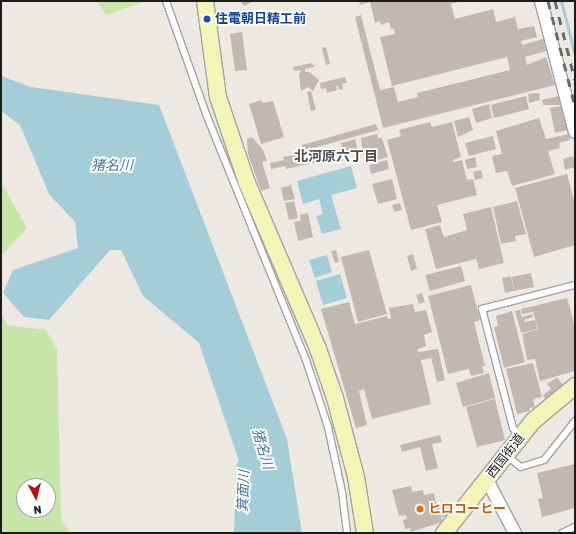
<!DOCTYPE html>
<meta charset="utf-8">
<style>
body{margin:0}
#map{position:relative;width:576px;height:534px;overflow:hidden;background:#ede9e2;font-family:Rubik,"Noto Sans JP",sans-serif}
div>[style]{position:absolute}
.grass>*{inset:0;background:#c8e5aa}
.water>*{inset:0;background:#a4cdd8}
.stream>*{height:3px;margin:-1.5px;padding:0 1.5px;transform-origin:1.5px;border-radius:1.5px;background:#a4cdd8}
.river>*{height:19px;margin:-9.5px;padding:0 9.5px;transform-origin:9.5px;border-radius:9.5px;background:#a4cdd8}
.building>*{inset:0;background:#c1b8b2}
.roads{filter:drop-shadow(1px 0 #a3a3a3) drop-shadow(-1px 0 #a3a3a3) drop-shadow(0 1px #a3a3a3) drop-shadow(0 -1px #a3a3a3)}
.lane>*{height:6px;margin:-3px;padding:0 3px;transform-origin:3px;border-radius:3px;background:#fff}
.street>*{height:12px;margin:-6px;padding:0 6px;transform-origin:6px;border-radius:6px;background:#fff}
.secondary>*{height:16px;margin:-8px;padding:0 8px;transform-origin:8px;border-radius:8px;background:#f3f5b8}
.rail>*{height:3px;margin-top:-1.5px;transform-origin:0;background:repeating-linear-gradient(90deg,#6a6a6a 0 8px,transparent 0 16px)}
.dots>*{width:11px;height:11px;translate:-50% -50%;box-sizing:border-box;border:2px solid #fff;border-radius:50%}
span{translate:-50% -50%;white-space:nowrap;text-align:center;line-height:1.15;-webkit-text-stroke:3.5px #fff;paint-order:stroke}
.transit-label{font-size:13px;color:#164399;font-weight:700}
.left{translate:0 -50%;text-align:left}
.street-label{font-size:13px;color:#1c1c1c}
.food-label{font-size:13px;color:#c56008;font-weight:700}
.neighbourhood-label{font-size:14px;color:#4f4f4f;font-weight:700}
.water-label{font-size:14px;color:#4c769e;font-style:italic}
.frame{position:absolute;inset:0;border:2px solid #1c1c1c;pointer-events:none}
.north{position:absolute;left:16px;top:478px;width:40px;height:40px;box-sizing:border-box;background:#fff;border:1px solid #a4a4a4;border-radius:50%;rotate:173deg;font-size:11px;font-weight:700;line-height:16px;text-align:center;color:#1c1c1c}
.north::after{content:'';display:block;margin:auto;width:14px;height:18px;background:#bc0c0f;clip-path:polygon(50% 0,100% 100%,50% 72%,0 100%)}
</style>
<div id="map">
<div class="grass">
<i style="clip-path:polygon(97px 1px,142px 1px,143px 2px,106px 15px)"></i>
<i style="clip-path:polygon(1px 182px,27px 228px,1px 256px)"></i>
<i style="clip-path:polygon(evenodd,1px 312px,7px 325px,46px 330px,57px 349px,61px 518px,70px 533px,1px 533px,1px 312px,24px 486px,48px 486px,48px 510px,24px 510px,24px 486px)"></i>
</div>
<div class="water">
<i style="clip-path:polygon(1px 76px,31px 87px,159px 105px,287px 439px,302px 533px,252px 533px,241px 467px,199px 343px,143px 296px,121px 250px,110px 250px,49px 320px,24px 317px,3px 293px,13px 270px,78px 248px,75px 222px,49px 194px,20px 125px,1px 111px)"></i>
<i style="clip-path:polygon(351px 166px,357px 188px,331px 195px,341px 229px,322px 234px,316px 216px,323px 214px,319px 199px,303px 204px,297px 181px)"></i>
<i style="clip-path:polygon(327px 255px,332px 272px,315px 278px,309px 260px)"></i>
<i style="clip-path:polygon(340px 274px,347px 298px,323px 305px,316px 281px)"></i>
</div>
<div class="stream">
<i style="left:561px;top:1px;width:56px;rotate:75.5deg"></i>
</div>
<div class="river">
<i style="left:243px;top:533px;width:66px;rotate:-88.3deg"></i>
</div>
<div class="building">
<i style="clip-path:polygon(240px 1px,252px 1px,252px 2px,244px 6px)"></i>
<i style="clip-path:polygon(359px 1px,462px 1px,451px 4px,455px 19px,493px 9px,496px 22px,515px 17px,518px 29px,534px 26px,537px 37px,521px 41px,522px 45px,543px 39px,546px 51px,525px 57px,527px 65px,546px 57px,555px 85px,383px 128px,355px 17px,361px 15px,380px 90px,394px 87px,398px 102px,418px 97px,417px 93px,510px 70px,507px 57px,392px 86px,380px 37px,395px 34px,394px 28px,391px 29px,389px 22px,381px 25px,380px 21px,375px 23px,370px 2px,360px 5px)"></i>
<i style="clip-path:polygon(242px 32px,247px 70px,235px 71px,230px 34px)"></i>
<i style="clip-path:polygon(326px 47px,330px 64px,326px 65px,322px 48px)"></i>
<i style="clip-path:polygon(311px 63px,315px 67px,305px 69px,305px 72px,309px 72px,319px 80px,313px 91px,308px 87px,301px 91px,299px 75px,301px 70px,294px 71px,293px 67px)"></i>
<i style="clip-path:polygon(345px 77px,347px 83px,342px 84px,343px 89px,339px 90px,338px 86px,336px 86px,337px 90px,327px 93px,326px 88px,321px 89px,320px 83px)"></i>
<i style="clip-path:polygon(311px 91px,316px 110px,311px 111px,307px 92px)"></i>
<i style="clip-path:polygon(539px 93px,540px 100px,529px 103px,528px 94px)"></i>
<i style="clip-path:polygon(526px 96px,529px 109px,494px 118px,491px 105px)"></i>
<i style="clip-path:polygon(559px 96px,560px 105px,543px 105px,542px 100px)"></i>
<i style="clip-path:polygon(261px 100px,263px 103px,273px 101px,284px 137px,261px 144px,249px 104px)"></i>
<i style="clip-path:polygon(489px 104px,492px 118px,476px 123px,472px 109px)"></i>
<i style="clip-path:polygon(562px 106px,567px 130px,555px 133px,550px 108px)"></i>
<i style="clip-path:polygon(469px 117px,473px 130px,458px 137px,454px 121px)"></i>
<i style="clip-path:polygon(539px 118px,546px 139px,569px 134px,570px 140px,559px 143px,560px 148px,548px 151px,555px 174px,512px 186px,507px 171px,496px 173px,492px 156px,502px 154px,496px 131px)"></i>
<i style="clip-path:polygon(430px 122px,432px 127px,452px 122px,461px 157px,453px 160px,453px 162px,462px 160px,467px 180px,473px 179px,477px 195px,437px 205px,442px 222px,411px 230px,387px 140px,401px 136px,399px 130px)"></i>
<i style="clip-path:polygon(376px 124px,378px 130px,303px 151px,302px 145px)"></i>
<i style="clip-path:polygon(377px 134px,378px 138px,382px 138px,388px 157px,367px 163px,366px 155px,363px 155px,361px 138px)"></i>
<i style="clip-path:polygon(493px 136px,496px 149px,469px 156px,465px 143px)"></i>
<i style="clip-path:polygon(252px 137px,263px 150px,267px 161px,262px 162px,270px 188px,261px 191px,248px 154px,247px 139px)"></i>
<i style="clip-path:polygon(355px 139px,358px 150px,344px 154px,341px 143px)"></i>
<i style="clip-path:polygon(314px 151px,317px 162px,286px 169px,285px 166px,271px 169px,270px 163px,284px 160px,283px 157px)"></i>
<i style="clip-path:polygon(573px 156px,575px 167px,565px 170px,563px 159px)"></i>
<i style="clip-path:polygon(475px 157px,477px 167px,467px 169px,465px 160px)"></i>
<i style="clip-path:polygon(387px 160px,389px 169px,371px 174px,369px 165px)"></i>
<i style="clip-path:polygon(481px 170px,483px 178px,475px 180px,473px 172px)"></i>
<i style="clip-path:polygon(567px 174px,575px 204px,575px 245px,534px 257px,515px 188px)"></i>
<i style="clip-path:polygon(392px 179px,397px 199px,378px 204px,372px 184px)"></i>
<i style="clip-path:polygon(291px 185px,295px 199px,284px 201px,281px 188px)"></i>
<i style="clip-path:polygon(294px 201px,298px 218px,289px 220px,285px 203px)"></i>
<i style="clip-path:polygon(517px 201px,526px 234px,515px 236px,516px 241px,501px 244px,493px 207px)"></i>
<i style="clip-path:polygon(400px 203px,402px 210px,394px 212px,392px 205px)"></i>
<i style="clip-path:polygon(491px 207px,504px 263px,479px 269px,476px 259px,436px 269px,425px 229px,440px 225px,444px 237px,467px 230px,463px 214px)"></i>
<i style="clip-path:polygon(308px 213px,313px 237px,298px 241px,294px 222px,301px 220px,300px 215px)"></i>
<i style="clip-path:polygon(336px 250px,339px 262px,335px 263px,331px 251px)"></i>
<i style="clip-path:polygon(369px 250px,387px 314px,358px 322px,341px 257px)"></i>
<i style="clip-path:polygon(413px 254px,417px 269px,411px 271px,407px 256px)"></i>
<i style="clip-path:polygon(461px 266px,465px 281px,430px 291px,425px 275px)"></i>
<i style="clip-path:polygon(531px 273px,534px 287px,514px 291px,512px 277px)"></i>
<i style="clip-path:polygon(511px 276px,514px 291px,505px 293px,502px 278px)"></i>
<i style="clip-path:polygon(471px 285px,480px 320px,474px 322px,485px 366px,482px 366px,484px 373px,471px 376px,469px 369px,448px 374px,428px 296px)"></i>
<i style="clip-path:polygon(422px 293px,425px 302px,419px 304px,416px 295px)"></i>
<i style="clip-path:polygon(567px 298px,575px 327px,575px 371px,540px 381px,535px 359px,527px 360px,522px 334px,538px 329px,533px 312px,522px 314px,521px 309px)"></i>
<i style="clip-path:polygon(349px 302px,355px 324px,387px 316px,388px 319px,391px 318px,389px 308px,413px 304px,415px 312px,426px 310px,432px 332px,424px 335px,426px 346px,418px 349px,418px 352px,438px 349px,445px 380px,437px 382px,431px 358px,421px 360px,431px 404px,372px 419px,364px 389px,359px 391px,367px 425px,356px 428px,321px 309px)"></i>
<i style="clip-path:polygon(520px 310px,522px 317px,532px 314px,533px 317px,524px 320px,525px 322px,535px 320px,537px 329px,521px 333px,515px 311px)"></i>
<i style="clip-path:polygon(512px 311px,525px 362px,504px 368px,494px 327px,498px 326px,496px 316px)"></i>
<i style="clip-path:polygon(533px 363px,542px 397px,533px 399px,535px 407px,529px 408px,530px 411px,517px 414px,506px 369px)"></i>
<i style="clip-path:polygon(489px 373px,495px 398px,463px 407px,456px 383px)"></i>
<i style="clip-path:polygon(557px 377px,563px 385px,545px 399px,543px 395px,551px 389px,547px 384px)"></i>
<i style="clip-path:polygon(495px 399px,505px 440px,477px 447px,466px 407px)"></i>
<i style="clip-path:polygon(440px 435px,442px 442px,432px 444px,438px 468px,426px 471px,420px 447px,402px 452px,400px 445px)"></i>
<i style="clip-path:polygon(575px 464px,575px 508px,542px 517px,538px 499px,543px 498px,537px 473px)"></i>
<i style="clip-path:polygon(411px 486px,412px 492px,423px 490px,424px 495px,434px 493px,436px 503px,442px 502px,446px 516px,441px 517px,442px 522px,411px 532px,410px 528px,405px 529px,403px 520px,407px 519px,406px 515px,399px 516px,392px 490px)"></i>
</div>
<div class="roads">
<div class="lane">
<i style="left:166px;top:1px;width:120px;rotate:70.5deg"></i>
<i style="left:206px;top:114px;width:266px;rotate:67.9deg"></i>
<i style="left:306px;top:360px;width:71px;rotate:71.8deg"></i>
<i style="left:328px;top:427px;width:66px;rotate:77.8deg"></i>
<i style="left:342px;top:492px;width:41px;rotate:83deg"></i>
<i style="left:520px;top:437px;width:11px;rotate:-128deg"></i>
<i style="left:513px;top:428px;width:123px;rotate:-104.6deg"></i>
<i style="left:482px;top:309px;width:96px;rotate:-14.5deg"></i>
<i style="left:506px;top:455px;width:19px;rotate:39deg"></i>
<i style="left:521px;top:467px;width:24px;rotate:-17deg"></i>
<i style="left:544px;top:460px;width:50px;rotate:-51.5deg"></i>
<i style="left:562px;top:533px;width:14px;rotate:-25deg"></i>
</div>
<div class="street">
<i style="left:541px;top:1px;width:135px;rotate:75.5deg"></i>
<i style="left:487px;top:480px;width:60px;rotate:62.2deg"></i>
</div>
<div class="secondary">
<i style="left:205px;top:1px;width:97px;rotate:82.3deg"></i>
<i style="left:218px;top:97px;width:91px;rotate:71.4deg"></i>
<i style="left:247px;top:183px;width:181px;rotate:66.8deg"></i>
<i style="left:318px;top:349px;width:52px;rotate:70.9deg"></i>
<i style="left:335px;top:398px;width:82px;rotate:75.1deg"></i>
<i style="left:356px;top:477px;width:57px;rotate:80.9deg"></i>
<i style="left:444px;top:533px;width:143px;rotate:-51.5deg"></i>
<i style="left:533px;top:421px;width:55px;rotate:-39.8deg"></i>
</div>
</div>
<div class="rail">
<i style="left:548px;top:1px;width:108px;rotate:75.6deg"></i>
<i style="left:555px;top:1px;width:81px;rotate:75.8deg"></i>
</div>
<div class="dots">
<i style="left:207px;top:19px;background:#1a4fb4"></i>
<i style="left:420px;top:509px;background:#e8710a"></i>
</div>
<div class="transit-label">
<span class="left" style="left:215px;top:19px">住電朝日精工前</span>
</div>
<div class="street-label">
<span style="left:506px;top:456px;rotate:-52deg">西国街道</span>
</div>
<div class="food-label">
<span class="left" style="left:428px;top:509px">ヒロコーヒー</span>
</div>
<div class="neighbourhood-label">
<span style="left:336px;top:157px">北河原六丁目</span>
</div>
<div class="water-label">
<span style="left:112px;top:166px">猪名川</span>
<span style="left:262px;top:449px;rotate:74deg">猪名川</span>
<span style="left:244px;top:491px;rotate:-88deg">箕面川</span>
</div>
<div class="frame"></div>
<div class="north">N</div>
</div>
